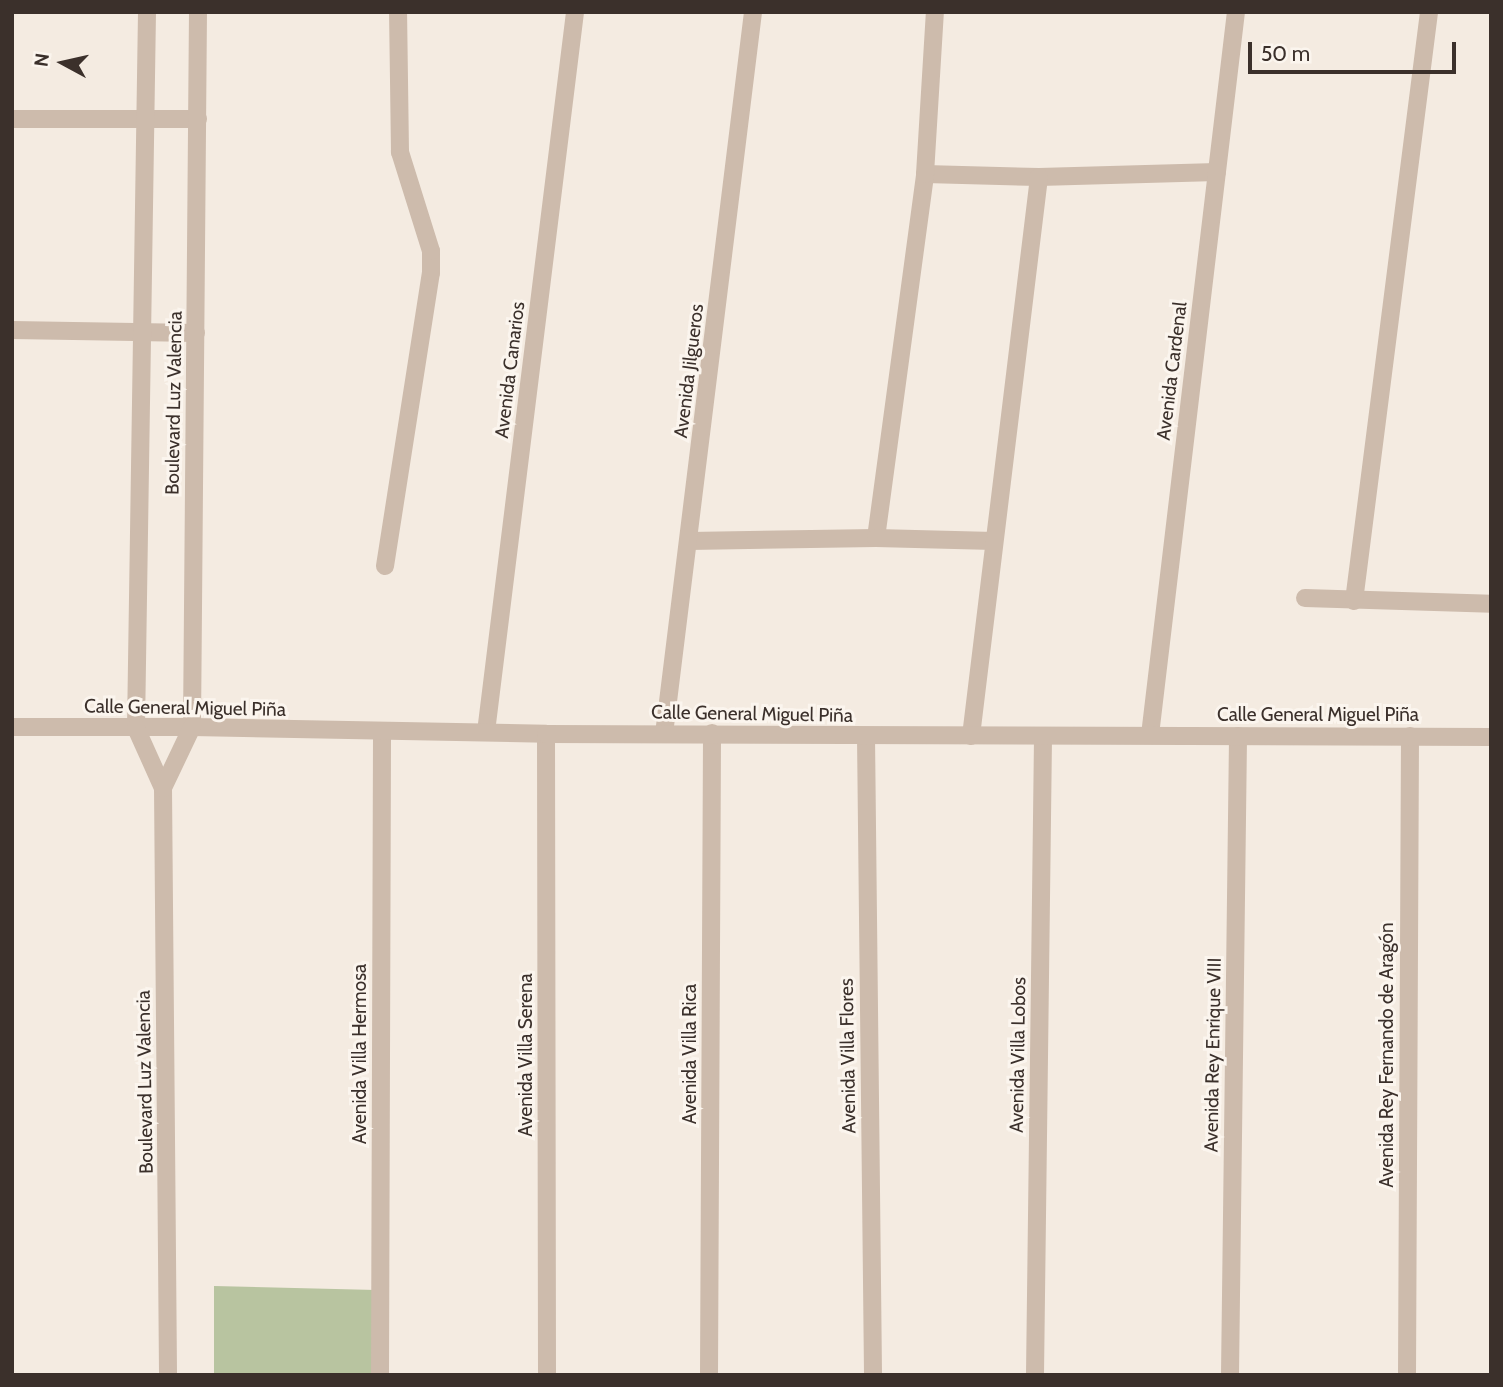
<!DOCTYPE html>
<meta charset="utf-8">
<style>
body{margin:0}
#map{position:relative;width:1503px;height:1387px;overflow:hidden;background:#f4ebe1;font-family:Cabin,sans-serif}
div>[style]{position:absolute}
.green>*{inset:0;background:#b8c4a0}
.minor>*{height:18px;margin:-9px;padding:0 9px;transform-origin:9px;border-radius:9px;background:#cdbbac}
.tertiary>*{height:18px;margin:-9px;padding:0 9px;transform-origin:9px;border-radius:9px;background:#cdbbac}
span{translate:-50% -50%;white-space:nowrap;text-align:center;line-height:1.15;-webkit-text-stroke:6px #fbf5ee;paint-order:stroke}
.street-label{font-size:19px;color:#3b302b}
.frame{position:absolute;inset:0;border:14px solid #3b302b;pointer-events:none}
.north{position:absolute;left:28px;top:28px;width:70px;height:70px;-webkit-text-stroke:5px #fbf5ee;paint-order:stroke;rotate:278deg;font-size:19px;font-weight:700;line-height:28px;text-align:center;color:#3b302b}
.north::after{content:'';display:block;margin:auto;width:24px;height:32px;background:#3b302b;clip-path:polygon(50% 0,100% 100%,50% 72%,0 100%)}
.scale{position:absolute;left:1248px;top:42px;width:208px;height:32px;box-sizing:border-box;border:4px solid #3b302b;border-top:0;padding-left:9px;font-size:21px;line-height:24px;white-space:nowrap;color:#3b302b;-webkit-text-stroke:5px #fbf5ee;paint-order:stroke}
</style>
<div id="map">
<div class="green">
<i style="clip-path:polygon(214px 1286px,376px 1290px,376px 1375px,214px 1375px)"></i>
</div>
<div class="minor">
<i style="left:12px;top:119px;width:186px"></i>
<i style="left:925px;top:174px;width:114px;rotate:1.5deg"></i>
<i style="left:1039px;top:177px;width:178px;rotate:-1.6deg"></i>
<i style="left:12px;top:330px;width:184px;rotate:0.9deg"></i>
<i style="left:876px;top:538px;width:367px;rotate:-82.3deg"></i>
<i style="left:925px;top:174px;width:162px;rotate:-86.5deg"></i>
<i style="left:689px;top:541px;width:187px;rotate:-0.9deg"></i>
<i style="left:876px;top:538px;width:118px;rotate:1.5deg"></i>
<i style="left:385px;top:566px;width:297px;rotate:-81.1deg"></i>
<i style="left:431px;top:273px;width:22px;rotate:-90deg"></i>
<i style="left:431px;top:251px;width:104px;rotate:-107.4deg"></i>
<i style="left:400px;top:152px;width:140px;rotate:-90.8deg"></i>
<i style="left:1305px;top:598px;width:186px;rotate:1.8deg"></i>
<i style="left:1354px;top:601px;width:594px;rotate:-82.74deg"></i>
<i style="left:192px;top:727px;width:715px;rotate:-89.52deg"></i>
<i style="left:136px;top:728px;width:716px;rotate:-89.12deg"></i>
<i style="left:486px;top:732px;width:725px;rotate:-82.95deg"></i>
<i style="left:546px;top:734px;width:641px;rotate:89.91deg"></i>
<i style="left:664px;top:734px;width:727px;rotate:-82.97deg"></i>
<i style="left:1150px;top:735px;width:728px;rotate:-83.22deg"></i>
<i style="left:866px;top:736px;width:639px;rotate:89.37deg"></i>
<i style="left:971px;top:736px;width:563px;rotate:-83.06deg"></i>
<i style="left:380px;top:1375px;width:642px;rotate:-89.82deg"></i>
<i style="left:709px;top:1375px;width:642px;rotate:-89.73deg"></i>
<i style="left:1035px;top:1375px;width:639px;rotate:-89.28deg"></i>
<i style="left:1230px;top:1375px;width:639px;rotate:-89.28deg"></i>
<i style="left:1407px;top:1375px;width:639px;rotate:-89.73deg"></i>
</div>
<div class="tertiary">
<i style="left:12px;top:727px;width:180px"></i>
<i style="left:192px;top:727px;width:354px;rotate:1.1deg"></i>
<i style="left:546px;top:734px;width:945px;rotate:0.18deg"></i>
<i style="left:136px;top:728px;width:66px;rotate:65.8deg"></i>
<i style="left:163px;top:788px;width:587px;rotate:89.51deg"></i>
<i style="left:163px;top:788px;width:68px;rotate:-64.6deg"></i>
</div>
<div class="street-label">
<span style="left:510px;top:370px;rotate:-83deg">Avenida Canarios</span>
<span style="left:689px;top:371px;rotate:-83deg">Avenida Jilgueros</span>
<span style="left:1172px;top:371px;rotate:-83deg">Avenida Cardenal</span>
<span style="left:174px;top:403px;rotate:-89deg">Boulevard Luz Valencia</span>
<span style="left:185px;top:708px;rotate:1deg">Calle General Miguel Piña</span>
<span style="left:752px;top:714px;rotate:1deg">Calle General Miguel Piña</span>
<span style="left:1318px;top:715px">Calle General Miguel Piña</span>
<span style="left:360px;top:1054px;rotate:-90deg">Avenida Villa Hermosa</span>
<span style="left:690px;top:1054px;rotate:-90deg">Avenida Villa Rica</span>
<span style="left:526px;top:1055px;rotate:-90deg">Avenida Villa Serena</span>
<span style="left:1018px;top:1055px;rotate:-89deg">Avenida Villa Lobos</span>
<span style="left:1213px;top:1055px;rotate:-89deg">Avenida Rey Enrique VIII</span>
<span style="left:1387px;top:1055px;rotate:-90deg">Avenida Rey Fernando de Aragón</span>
<span style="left:848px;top:1056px;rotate:-91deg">Avenida Villa Flores</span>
<span style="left:145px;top:1082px;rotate:-91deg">Boulevard Luz Valencia</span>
</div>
<div class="frame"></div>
<div class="north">N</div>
<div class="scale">50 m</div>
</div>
